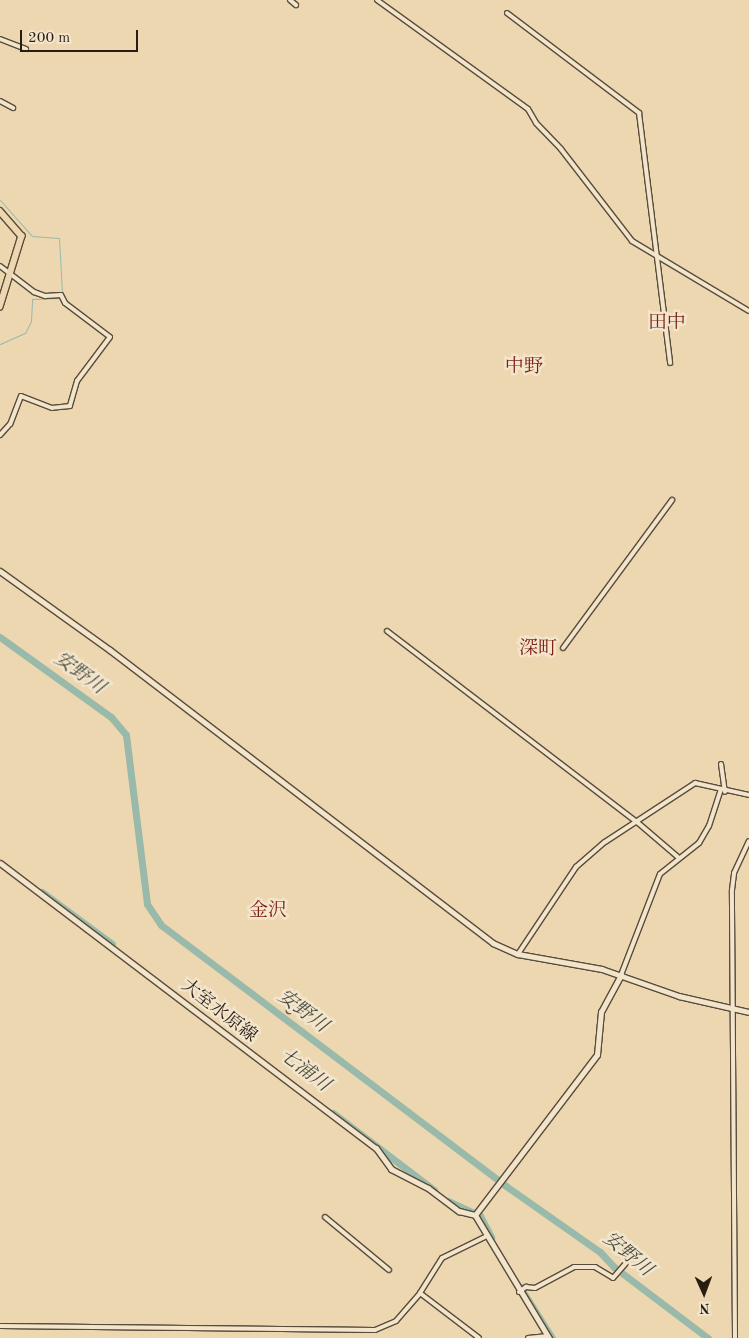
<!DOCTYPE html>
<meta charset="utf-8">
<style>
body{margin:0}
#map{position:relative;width:749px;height:1338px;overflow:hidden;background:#ecd7b0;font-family:"Old Standard TT","Noto Serif JP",serif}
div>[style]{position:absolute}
.stream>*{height:1px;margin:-0.5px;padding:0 0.5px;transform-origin:0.5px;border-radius:0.5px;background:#99baaa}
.river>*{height:7px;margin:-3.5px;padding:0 3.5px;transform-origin:3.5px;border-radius:3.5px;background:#99baaa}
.roads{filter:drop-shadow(1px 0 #594c3a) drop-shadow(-1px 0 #594c3a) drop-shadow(0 1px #594c3a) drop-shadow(0 -1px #594c3a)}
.minor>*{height:4px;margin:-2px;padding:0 2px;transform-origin:2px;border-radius:2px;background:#f3e5cc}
.tertiary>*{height:4.5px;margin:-2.25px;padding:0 2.25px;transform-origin:2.25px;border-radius:2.25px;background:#f3e5cc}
.secondary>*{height:5px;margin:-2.5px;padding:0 2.5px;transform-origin:2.5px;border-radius:2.5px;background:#f3e5cc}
.primary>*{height:5.5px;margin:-2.75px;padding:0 2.75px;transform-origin:2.75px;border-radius:2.75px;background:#ecd7b0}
span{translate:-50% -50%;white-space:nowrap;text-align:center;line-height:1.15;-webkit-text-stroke:5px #f3e5cc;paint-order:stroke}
.street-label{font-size:18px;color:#281d13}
.neighbourhood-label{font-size:19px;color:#7a1f14}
.water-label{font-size:19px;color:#4a4c40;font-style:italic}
.north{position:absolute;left:679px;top:1268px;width:50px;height:50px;-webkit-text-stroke:4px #f3e5cc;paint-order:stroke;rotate:178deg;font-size:14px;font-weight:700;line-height:20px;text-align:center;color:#281d13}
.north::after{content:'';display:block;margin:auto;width:18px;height:22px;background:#281d13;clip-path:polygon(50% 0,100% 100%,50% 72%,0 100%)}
.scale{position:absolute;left:20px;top:30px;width:118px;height:22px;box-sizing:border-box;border:2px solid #281d13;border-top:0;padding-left:6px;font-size:15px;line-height:18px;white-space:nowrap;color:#281d13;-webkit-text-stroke:4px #f3e5cc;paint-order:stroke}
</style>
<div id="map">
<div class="stream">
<i style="left:0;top:200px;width:48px;rotate:48.4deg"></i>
<i style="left:32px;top:236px;width:27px;rotate:4deg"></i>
<i style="left:59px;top:238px;width:56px;rotate:86.9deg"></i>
<i style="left:0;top:344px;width:27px;rotate:-24deg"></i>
<i style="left:25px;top:333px;width:13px;rotate:-63deg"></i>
<i style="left:31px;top:321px;width:22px;rotate:-87deg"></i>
<i style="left:32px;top:299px;width:30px;rotate:-2deg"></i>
</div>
<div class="river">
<i style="left:0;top:637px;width:137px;rotate:35.8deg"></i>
<i style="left:111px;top:717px;width:23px;rotate:50deg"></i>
<i style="left:126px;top:735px;width:170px;rotate:82.9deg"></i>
<i style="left:147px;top:904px;width:25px;rotate:56deg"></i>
<i style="left:161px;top:925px;width:433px;rotate:37.1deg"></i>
<i style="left:506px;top:1186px;width:115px;rotate:35.1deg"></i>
<i style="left:600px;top:1252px;width:21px;rotate:47deg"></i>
<i style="left:614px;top:1267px;width:118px;rotate:37.1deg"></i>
<i style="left:42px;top:892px;width:87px;rotate:36.6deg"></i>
<i style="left:333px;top:1113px;width:127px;rotate:37.3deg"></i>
<i style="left:448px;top:1201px;width:35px;rotate:25deg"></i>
<i style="left:480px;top:1216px;width:24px;rotate:62deg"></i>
<i style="left:520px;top:1287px;width:60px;rotate:57.9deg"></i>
</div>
<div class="roads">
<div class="minor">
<i style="left:290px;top:0;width:8px;rotate:40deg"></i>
<i style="left:377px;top:0;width:186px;rotate:35.8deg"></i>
<i style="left:528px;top:109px;width:16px;rotate:60deg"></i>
<i style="left:536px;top:123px;width:36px;rotate:46deg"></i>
<i style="left:561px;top:149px;width:116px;rotate:52.3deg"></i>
<i style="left:632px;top:241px;width:136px;rotate:30.9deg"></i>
<i style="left:507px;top:13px;width:166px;rotate:37.1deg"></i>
<i style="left:639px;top:113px;width:252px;rotate:82.9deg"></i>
<i style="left:0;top:39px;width:28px;rotate:21deg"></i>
<i style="left:0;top:101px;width:15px;rotate:28deg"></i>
<i style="left:0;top:266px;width:43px;rotate:37.4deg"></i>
<i style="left:34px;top:292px;width:12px;rotate:20deg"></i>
<i style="left:45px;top:296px;width:16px;rotate:-4deg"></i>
<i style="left:61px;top:295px;width:9px;rotate:63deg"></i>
<i style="left:65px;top:303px;width:56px;rotate:37.1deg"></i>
<i style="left:110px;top:337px;width:55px;rotate:126.9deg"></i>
<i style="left:77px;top:381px;width:26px;rotate:106deg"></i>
<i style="left:70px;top:406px;width:18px;rotate:174deg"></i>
<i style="left:52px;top:408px;width:33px;rotate:-159deg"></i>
<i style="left:21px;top:396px;width:30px;rotate:111deg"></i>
<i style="left:10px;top:424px;width:15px;rotate:132deg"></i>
<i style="left:387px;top:631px;width:315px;rotate:37.4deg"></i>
<i style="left:637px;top:822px;width:55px;rotate:40.6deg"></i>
<i style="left:563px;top:648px;width:184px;rotate:-53.6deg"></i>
<i style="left:721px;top:764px;width:28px;rotate:82deg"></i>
<i style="left:518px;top:954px;width:105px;rotate:-56.3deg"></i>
<i style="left:576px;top:867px;width:38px;rotate:-41deg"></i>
<i style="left:605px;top:842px;width:108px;rotate:-33.2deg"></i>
<i style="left:695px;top:783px;width:55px;rotate:12.5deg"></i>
<i style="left:621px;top:975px;width:108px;rotate:-68.9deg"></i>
<i style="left:660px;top:874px;width:50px;rotate:-38.5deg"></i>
<i style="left:699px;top:843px;width:20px;rotate:-60deg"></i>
<i style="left:709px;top:826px;width:38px;rotate:-72deg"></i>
<i style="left:289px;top:1011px;width:1px;rotate:-45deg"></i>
<i style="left:325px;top:1217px;width:83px;rotate:39.6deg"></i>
<i style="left:519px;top:1292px;width:9px;rotate:-36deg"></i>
<i style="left:526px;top:1287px;width:9px;rotate:6deg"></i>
<i style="left:535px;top:1288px;width:44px;rotate:-28.3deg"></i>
<i style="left:574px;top:1267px;width:21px"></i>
<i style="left:595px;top:1267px;width:21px;rotate:31deg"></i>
<i style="left:613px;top:1278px;width:20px;rotate:-49deg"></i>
<i style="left:420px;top:1293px;width:74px;rotate:37.3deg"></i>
<i style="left:0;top:1326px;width:375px;rotate:0.6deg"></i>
<i style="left:375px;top:1330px;width:23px;rotate:-23deg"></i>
<i style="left:396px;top:1321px;width:37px;rotate:-49deg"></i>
<i style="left:420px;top:1293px;width:41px;rotate:-57.8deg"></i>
<i style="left:442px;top:1258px;width:50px;rotate:-26.1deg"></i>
<i style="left:528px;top:1338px;width:20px;rotate:-6deg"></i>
<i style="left:735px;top:1338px;width:448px;rotate:-90.4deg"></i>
<i style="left:732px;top:890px;width:17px;rotate:-83deg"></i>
<i style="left:734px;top:873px;width:35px;rotate:-65deg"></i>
</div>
<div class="tertiary">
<i style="left:0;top:571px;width:135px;rotate:35.7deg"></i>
<i style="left:110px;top:650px;width:482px;rotate:37.4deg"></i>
<i style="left:493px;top:943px;width:27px;rotate:24deg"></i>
<i style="left:518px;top:954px;width:85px;rotate:10.1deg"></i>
<i style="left:602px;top:969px;width:82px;rotate:19.3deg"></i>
<i style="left:679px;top:996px;width:72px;rotate:12.9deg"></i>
<i style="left:475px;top:1215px;width:201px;rotate:-52.7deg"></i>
<i style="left:597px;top:1055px;width:43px;rotate:-84.7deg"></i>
<i style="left:601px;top:1012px;width:42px;rotate:-61.6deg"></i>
</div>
<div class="secondary">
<i style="left:0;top:863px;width:472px;rotate:37.2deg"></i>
<i style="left:376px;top:1148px;width:26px;rotate:54deg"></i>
<i style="left:391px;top:1169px;width:42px;rotate:27.2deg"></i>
<i style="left:428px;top:1188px;width:39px;rotate:37deg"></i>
<i style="left:459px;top:1211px;width:16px;rotate:14deg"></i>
<i style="left:475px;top:1215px;width:144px;rotate:59deg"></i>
</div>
<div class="primary">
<i style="left:0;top:211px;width:33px;rotate:49deg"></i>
<i style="left:22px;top:236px;width:74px;rotate:107.2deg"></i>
</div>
</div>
<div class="street-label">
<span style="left:219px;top:1011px;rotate:38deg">大室水原線</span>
</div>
<div class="neighbourhood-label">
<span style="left:667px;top:324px">田中</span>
<span style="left:524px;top:368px">中野</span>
<span style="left:538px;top:650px">深町</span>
<span style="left:268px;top:912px">金沢</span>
</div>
<div class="water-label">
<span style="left:79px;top:674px;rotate:36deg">安野川</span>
<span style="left:302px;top:1012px;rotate:37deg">安野川</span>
<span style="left:304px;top:1071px;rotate:37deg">七浦川</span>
<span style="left:627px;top:1255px;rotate:40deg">安野川</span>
</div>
<div class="north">N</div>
<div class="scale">200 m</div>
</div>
